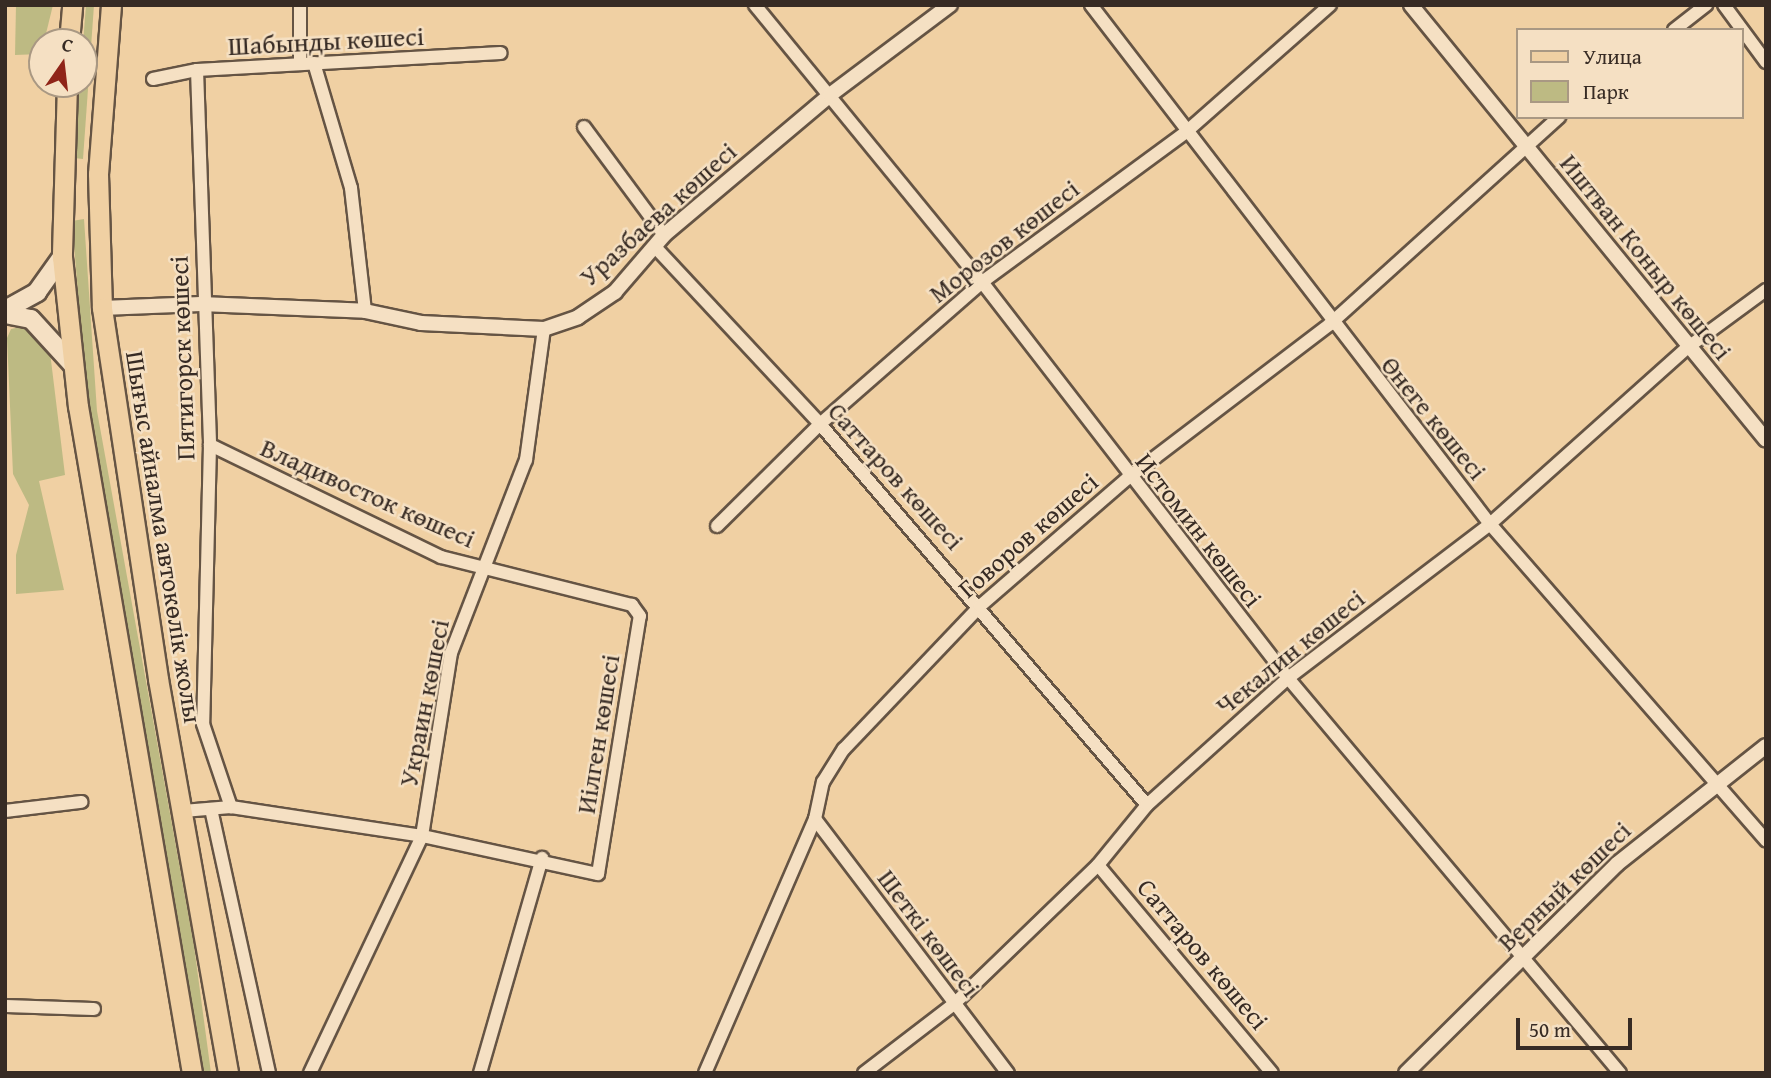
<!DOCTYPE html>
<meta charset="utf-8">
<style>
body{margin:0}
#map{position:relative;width:1771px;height:1078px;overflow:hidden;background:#f0d0a3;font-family:"Gentium Book Plus",serif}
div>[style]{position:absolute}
.green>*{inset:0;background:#bdba83}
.roads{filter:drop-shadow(2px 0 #655444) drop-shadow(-2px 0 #655444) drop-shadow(0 2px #655444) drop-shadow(0 -2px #655444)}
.minor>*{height:12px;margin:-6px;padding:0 6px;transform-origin:6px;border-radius:6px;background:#f5e0c3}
.tertiary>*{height:14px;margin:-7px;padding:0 7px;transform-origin:7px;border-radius:7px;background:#f5e0c3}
.secondary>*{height:18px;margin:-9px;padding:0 9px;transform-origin:9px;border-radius:9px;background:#f5e0c3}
.primary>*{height:19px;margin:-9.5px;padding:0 9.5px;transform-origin:9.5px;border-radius:9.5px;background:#f0d0a3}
span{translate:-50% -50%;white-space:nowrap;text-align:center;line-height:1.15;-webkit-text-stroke:5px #f5e0c3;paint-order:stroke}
.street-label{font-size:26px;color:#372b24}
.frame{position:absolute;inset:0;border:7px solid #372b24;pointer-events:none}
.legend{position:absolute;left:1516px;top:28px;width:228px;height:91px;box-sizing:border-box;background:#f5e0c3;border:2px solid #a99883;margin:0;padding:9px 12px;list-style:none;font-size:21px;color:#372b24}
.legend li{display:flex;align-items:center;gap:14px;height:35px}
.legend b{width:35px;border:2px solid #a99883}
.north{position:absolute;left:28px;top:28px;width:70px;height:70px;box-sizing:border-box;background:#f5e0c3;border:2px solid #a99883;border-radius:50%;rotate:14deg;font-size:19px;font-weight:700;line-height:28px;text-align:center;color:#372b24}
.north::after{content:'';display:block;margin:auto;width:24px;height:32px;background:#8f2418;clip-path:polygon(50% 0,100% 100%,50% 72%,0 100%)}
.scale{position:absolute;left:1516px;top:1018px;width:116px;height:32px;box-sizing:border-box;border:4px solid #372b24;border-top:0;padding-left:9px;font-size:21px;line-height:24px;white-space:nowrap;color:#372b24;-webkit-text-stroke:5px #f5e0c3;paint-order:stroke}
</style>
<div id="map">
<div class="green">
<i style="clip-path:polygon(16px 5px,53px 5px,41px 54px,15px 55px)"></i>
<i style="clip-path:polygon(86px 5px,94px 5px,83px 159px,74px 158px)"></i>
<i style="clip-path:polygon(84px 219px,97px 411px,194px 946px,211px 1073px,200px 1073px,88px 412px,72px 221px)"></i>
<i style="clip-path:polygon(25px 326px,49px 344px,65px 475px,39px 481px,64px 590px,16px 594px,16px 555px,29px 505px,13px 474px,7px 338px,11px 329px)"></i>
</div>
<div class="roads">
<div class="minor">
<i style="left:300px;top:5px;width:59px;rotate:90deg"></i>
<i style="left:755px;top:5px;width:358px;rotate:50.7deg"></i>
<i style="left:982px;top:282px;width:500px;rotate:52.31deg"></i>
<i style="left:1288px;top:678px;width:516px;rotate:49.95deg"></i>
<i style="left:1091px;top:5px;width:655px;rotate:52.45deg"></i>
<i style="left:1490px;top:524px;width:420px;rotate:48.9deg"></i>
<i style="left:1724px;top:5px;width:71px;rotate:53.6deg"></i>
<i style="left:1674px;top:30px;width:41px;rotate:-38deg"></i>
<i style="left:314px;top:63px;width:130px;rotate:73.5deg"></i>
<i style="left:351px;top:188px;width:124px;rotate:83.5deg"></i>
<i style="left:197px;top:70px;width:375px;rotate:88deg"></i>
<i style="left:210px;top:445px;width:279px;rotate:91.4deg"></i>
<i style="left:203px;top:724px;width:88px;rotate:71.4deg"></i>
<i style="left:153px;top:79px;width:45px;rotate:-11.6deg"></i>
<i style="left:197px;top:70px;width:304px;rotate:-3.2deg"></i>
<i style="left:584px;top:127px;width:134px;rotate:53.5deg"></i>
<i style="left:657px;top:249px;width:239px;rotate:47deg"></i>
<i style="left:820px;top:424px;width:502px;rotate:49.36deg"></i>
<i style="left:717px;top:526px;width:145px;rotate:-44.7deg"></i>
<i style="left:820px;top:424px;width:215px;rotate:-41.2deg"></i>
<i style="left:982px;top:282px;width:253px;rotate:-36.3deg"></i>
<i style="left:1186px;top:132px;width:192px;rotate:-41.4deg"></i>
<i style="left:211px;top:809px;width:270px;rotate:77.6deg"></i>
<i style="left:5px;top:811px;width:77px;rotate:-6.8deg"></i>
<i style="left:183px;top:811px;width:48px;rotate:-4.8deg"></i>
<i style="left:231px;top:807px;width:193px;rotate:8.6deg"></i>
<i style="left:422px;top:836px;width:180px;rotate:12.2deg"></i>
<i style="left:598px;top:874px;width:261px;rotate:-80.8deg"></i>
<i style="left:640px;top:616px;width:14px;rotate:-126deg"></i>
<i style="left:632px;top:605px;width:197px;rotate:-165.9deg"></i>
<i style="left:441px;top:557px;width:257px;rotate:-154.1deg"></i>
<i style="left:815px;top:819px;width:319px;rotate:52.8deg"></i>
<i style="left:1098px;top:865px;width:271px;rotate:50.1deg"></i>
<i style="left:5px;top:1006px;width:89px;rotate:1.9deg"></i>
<i style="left:310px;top:1073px;width:262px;rotate:-64.7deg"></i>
<i style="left:422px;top:836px;width:185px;rotate:-81deg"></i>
<i style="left:451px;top:653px;width:207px;rotate:-68.8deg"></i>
<i style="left:526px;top:460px;width:132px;rotate:-82.2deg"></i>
<i style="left:480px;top:1073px;width:224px;rotate:-73.9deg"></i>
<i style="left:705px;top:1073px;width:277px;rotate:-66.6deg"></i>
<i style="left:815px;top:819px;width:38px;rotate:-78deg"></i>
<i style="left:823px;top:782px;width:39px;rotate:-58deg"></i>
<i style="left:844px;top:749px;width:197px;rotate:-46.4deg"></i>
<i style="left:980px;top:606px;width:196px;rotate:-40.9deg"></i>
<i style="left:1128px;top:478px;width:254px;rotate:-37.3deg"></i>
<i style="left:1330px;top:324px;width:309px;rotate:-42.1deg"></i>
<i style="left:864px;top:1073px;width:113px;rotate:-37.5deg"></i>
<i style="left:954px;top:1004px;width:200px;rotate:-44deg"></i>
<i style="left:1098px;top:865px;width:77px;rotate:-50.8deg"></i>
<i style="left:1147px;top:805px;width:190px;rotate:-42deg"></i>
<i style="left:1288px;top:678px;width:254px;rotate:-37.3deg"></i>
<i style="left:1490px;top:524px;width:264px;rotate:-41.8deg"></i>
<i style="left:1687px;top:348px;width:98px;rotate:-36.3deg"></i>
</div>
<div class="tertiary">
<i style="left:1411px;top:5px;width:561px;rotate:50.78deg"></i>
<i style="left:102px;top:308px;width:99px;rotate:-2.3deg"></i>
<i style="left:201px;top:304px;width:164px;rotate:2.4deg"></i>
<i style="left:365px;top:311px;width:57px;rotate:12.1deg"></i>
<i style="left:421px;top:323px;width:123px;rotate:2.8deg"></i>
<i style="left:544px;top:329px;width:36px;rotate:-19deg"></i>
<i style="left:578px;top:317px;width:45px;rotate:-34deg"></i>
<i style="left:615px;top:292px;width:75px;rotate:-49.3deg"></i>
<i style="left:664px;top:235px;width:217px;rotate:-40.1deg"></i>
<i style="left:830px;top:95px;width:150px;rotate:-36.9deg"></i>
<i style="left:1406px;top:1073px;width:297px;rotate:-44.7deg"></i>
<i style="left:1617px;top:864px;width:190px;rotate:-38.4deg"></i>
</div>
<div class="secondary">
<i style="left:5px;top:310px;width:37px;rotate:-29deg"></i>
<i style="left:37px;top:292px;width:43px;rotate:-54.5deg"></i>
<i style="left:5px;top:314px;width:26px;rotate:11deg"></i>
<i style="left:31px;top:319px;width:62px;rotate:47.6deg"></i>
</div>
<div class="primary">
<i style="left:111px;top:5px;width:169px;rotate:94.4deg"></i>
<i style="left:98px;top:174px;width:134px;rotate:88.3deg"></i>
<i style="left:102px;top:308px;width:375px;rotate:81.4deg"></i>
<i style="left:158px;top:679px;width:400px;rotate:79.9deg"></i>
<i style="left:69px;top:42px;width:37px;rotate:-85deg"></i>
<i style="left:67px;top:84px;width:173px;rotate:91.7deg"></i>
<i style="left:62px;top:257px;width:150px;rotate:83.9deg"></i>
<i style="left:78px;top:406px;width:677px;rotate:80.3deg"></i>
</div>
</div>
<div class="street-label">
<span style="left:326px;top:41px;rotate:-3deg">Шабынды көшесі</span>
<span style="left:658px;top:214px;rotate:-42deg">Уразбаева көшесі</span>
<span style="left:1004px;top:241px;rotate:-38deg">Морозов көшесі</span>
<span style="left:1646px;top:257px;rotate:51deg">Иштван Коныр көшесі</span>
<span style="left:182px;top:358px;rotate:-92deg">Пятигорск көшесі</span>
<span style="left:1434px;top:418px;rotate:51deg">Өнеге көшесі</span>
<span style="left:896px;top:476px;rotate:48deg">Саттаров көшесі</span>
<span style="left:368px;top:493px;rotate:24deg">Владивосток көшесі</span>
<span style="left:1199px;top:530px;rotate:52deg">Истомин көшесі</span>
<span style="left:1028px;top:535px;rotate:-41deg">Говоров көшесі</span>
<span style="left:164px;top:537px;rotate:81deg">Шығыс айналма автокөлік жолы</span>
<span style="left:1290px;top:652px;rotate:-39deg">Чекалин көшесі</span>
<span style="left:424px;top:703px;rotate:-79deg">Украин көшесі</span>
<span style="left:598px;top:734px;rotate:-81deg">Иілген көшесі</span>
<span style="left:1564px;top:886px;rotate:-44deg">Верный көшесі</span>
<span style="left:929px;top:933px;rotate:53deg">Шеткі көшесі</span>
<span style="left:1203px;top:954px;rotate:50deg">Саттаров көшесі</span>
</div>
<div class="frame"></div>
<ul class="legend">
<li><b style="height:9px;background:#f0d0a3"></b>Улица</li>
<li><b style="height:19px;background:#bdba83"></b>Парк</li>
</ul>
<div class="north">С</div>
<div class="scale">50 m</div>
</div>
